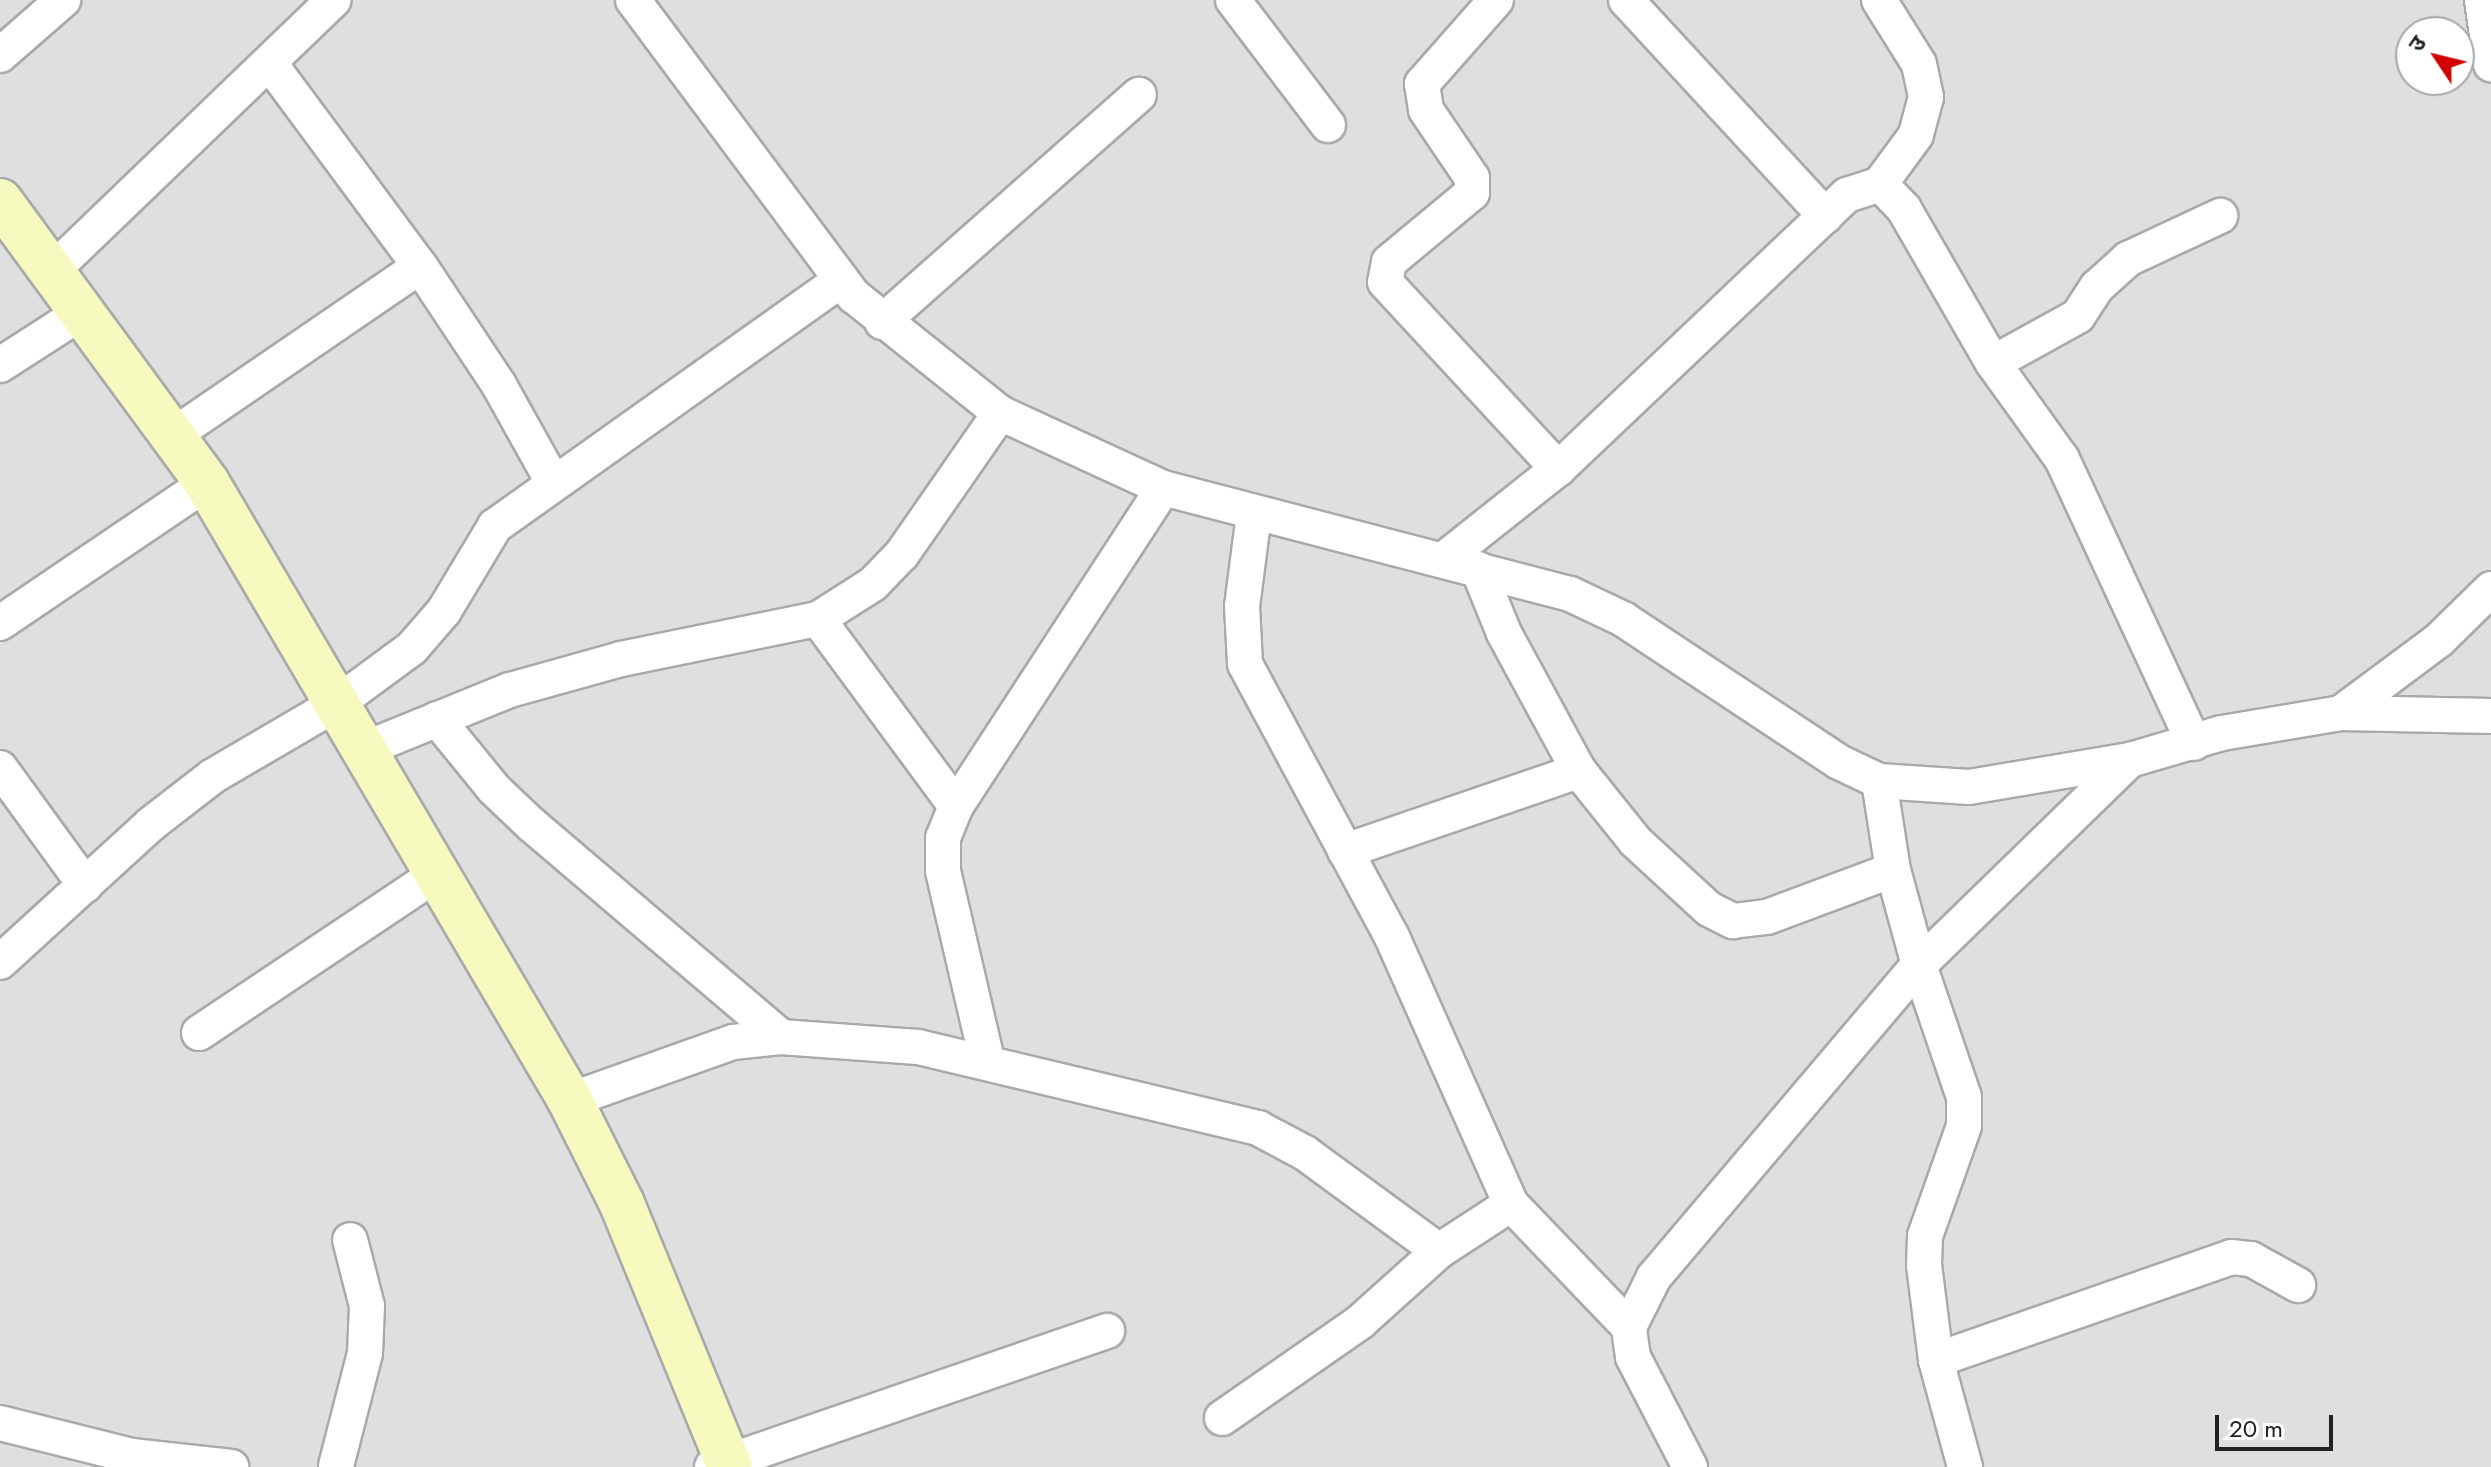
<!DOCTYPE html>
<meta charset="utf-8">
<style>
body{margin:0}
#map{position:relative;width:2491px;height:1467px;overflow:hidden;background:#f2efe9;font-family:Jost,"Noto Sans Devanagari",sans-serif}
div>[style]{position:absolute}
.residential>*{inset:0;background:#e0dfdf}
.roads{filter:drop-shadow(2px 0 #a9a9a9) drop-shadow(-2px 0 #a9a9a9) drop-shadow(0 2px #a9a9a9) drop-shadow(0 -2px #a9a9a9)}
.street>*{height:34px;margin:-17px;padding:0 17px;transform-origin:17px;border-radius:17px;background:#fff}
.secondary>*{height:44px;margin:-22px;padding:0 22px;transform-origin:22px;border-radius:22px;background:#f7fabf}
span{translate:-50% -50%;white-space:nowrap;text-align:center;line-height:1.15;-webkit-text-stroke:6px #fff;paint-order:stroke}
.north{position:absolute;left:2395px;top:16px;width:80px;height:80px;box-sizing:border-box;background:#fff;border:2px solid #a7a7a7;border-radius:50%;rotate:305deg;font-size:22px;font-weight:700;line-height:32px;text-align:center;color:#222}
.north::after{content:'';display:block;margin:auto;width:28px;height:36px;background:#d40000;clip-path:polygon(50% 0,100% 100%,50% 72%,0 100%)}
.scale{position:absolute;left:2215px;top:1415px;width:118px;height:36px;box-sizing:border-box;border:4px solid #222;border-top:0;padding-left:10px;font-size:24px;line-height:28px;white-space:nowrap;color:#222;-webkit-text-stroke:6px #fff;paint-order:stroke}
</style>
<div id="map">
<div class="residential">
<i style="clip-path:polygon(evenodd,0 0,2491px 0,2491px 1467px,0 1467px,0 0,2411px 32px,2459px 32px,2459px 80px,2411px 80px,2411px 32px)"></i>
</div>
<div class="roads">
<div class="street">
<i style="left:633px;top:0;width:369px;rotate:53.3deg"></i>
<i style="left:854px;top:296px;width:187px;rotate:38.7deg"></i>
<i style="left:1000px;top:413px;width:179px;rotate:24.7deg"></i>
<i style="left:1163px;top:488px;width:421px;rotate:14.6deg"></i>
<i style="left:1570px;top:594px;width:59px;rotate:25.3deg"></i>
<i style="left:1623px;top:619px;width:259px;rotate:33.5deg"></i>
<i style="left:1839px;top:762px;width:44px;rotate:25.4deg"></i>
<i style="left:1879px;top:781px;width:90px;rotate:3.8deg"></i>
<i style="left:1969px;top:787px;width:163px;rotate:-9.5deg"></i>
<i style="left:2130px;top:760px;width:96px;rotate:-16.4deg"></i>
<i style="left:2222px;top:733px;width:121px;rotate:-9.5deg"></i>
<i style="left:2341px;top:713px;width:150px;rotate:1.1deg"></i>
<i style="left:1233px;top:0;width:157px;rotate:52.8deg"></i>
<i style="left:1496px;top:0;width:112px;rotate:131.4deg"></i>
<i style="left:1422px;top:84px;width:26px;rotate:81deg"></i>
<i style="left:1426px;top:110px;width:82px;rotate:55.9deg"></i>
<i style="left:1472px;top:178px;width:15px;rotate:90deg"></i>
<i style="left:1472px;top:193px;width:108px;rotate:140.3deg"></i>
<i style="left:1389px;top:262px;width:20px;rotate:101deg"></i>
<i style="left:1385px;top:282px;width:255px;rotate:47.2deg"></i>
<i style="left:1626px;top:0;width:294px;rotate:47.3deg"></i>
<i style="left:1879px;top:0;width:75px;rotate:58deg"></i>
<i style="left:1919px;top:64px;width:34px;rotate:78deg"></i>
<i style="left:1926px;top:97px;width:39px;rotate:105deg"></i>
<i style="left:1916px;top:135px;width:61px;rotate:126.3deg"></i>
<i style="left:2482px;top:0;width:65px;rotate:82deg"></i>
<i style="left:0;top:55px;width:84px;rotate:-41.1deg"></i>
<i style="left:271px;top:65px;width:250px;rotate:53.5deg"></i>
<i style="left:420px;top:266px;width:143px;rotate:56.4deg"></i>
<i style="left:499px;top:385px;width:111px;rotate:60.9deg"></i>
<i style="left:54px;top:269px;width:388px;rotate:-43.9deg"></i>
<i style="left:882px;top:322px;width:343px;rotate:-41.5deg"></i>
<i style="left:1993px;top:363px;width:97px;rotate:-28.9deg"></i>
<i style="left:2078px;top:316px;width:35px;rotate:-57deg"></i>
<i style="left:2097px;top:287px;width:42px;rotate:-42.1deg"></i>
<i style="left:2128px;top:259px;width:102px;rotate:-25.1deg"></i>
<i style="left:0;top:365px;width:94px;rotate:-32.8deg"></i>
<i style="left:175px;top:434px;width:297px;rotate:-34.4deg"></i>
<i style="left:1254px;top:514px;width:93px;rotate:97.4deg"></i>
<i style="left:1242px;top:606px;width:58px;rotate:87deg"></i>
<i style="left:1245px;top:664px;width:310px;rotate:61.7deg"></i>
<i style="left:1392px;top:937px;width:292px;rotate:66deg"></i>
<i style="left:1511px;top:1204px;width:170px;rotate:46.2deg"></i>
<i style="left:1443px;top:560px;width:147px;rotate:-38.4deg"></i>
<i style="left:1558px;top:469px;width:398px;rotate:-43.5deg"></i>
<i style="left:1847px;top:195px;width:35px;rotate:-18deg"></i>
<i style="left:1880px;top:184px;width:35px;rotate:46deg"></i>
<i style="left:1904px;top:209px;width:178px;rotate:60deg"></i>
<i style="left:1993px;top:363px;width:118px;rotate:54.3deg"></i>
<i style="left:2062px;top:459px;width:313px;rotate:65.1deg"></i>
<i style="left:1478px;top:569px;width:69px;rotate:67.9deg"></i>
<i style="left:1504px;top:633px;width:157px;rotate:61.5deg"></i>
<i style="left:1579px;top:771px;width:90px;rotate:51.3deg"></i>
<i style="left:1635px;top:841px;width:100px;rotate:42.6deg"></i>
<i style="left:1709px;top:909px;width:27px;rotate:27deg"></i>
<i style="left:1733px;top:921px;width:34px;rotate:-7deg"></i>
<i style="left:1767px;top:917px;width:134px;rotate:-20.5deg"></i>
<i style="left:818px;top:619px;width:232px;rotate:53.6deg"></i>
<i style="left:0;top:623px;width:250px;rotate:-34.1deg"></i>
<i style="left:2341px;top:713px;width:122px;rotate:-36.7deg"></i>
<i style="left:2439px;top:640px;width:73px;rotate:-44.4deg"></i>
<i style="left:437px;top:719px;width:90px;rotate:50.8deg"></i>
<i style="left:494px;top:789px;width:52px;rotate:43.5deg"></i>
<i style="left:532px;top:825px;width:327px;rotate:40.4deg"></i>
<i style="left:362px;top:750px;width:160px;rotate:-22.1deg"></i>
<i style="left:510px;top:690px;width:115px;rotate:-15.6deg"></i>
<i style="left:621px;top:659px;width:201px;rotate:-11.5deg"></i>
<i style="left:818px;top:619px;width:65px;rotate:-32.5deg"></i>
<i style="left:873px;top:584px;width:42px;rotate:-46deg"></i>
<i style="left:902px;top:554px;width:172px;rotate:-55.2deg"></i>
<i style="left:0;top:768px;width:145px;rotate:54deg"></i>
<i style="left:1879px;top:781px;width:90px;rotate:81.1deg"></i>
<i style="left:1893px;top:870px;width:98px;rotate:74.7deg"></i>
<i style="left:1919px;top:965px;width:139px;rotate:71.2deg"></i>
<i style="left:1964px;top:1097px;width:29px;rotate:90deg"></i>
<i style="left:1964px;top:1126px;width:117px;rotate:109.5deg"></i>
<i style="left:1925px;top:1236px;width:29px;rotate:92deg"></i>
<i style="left:1924px;top:1265px;width:96px;rotate:82.8deg"></i>
<i style="left:1936px;top:1360px;width:111px;rotate:74.8deg"></i>
<i style="left:1345px;top:851px;width:247px;rotate:-18.9deg"></i>
<i style="left:0;top:962px;width:205px;rotate:-42.4deg"></i>
<i style="left:151px;top:824px;width:78px;rotate:-37.7deg"></i>
<i style="left:213px;top:776px;width:143px;rotate:-30.3deg"></i>
<i style="left:336px;top:704px;width:94px;rotate:-36.4deg"></i>
<i style="left:412px;top:648px;width:49px;rotate:-49.1deg"></i>
<i style="left:444px;top:611px;width:99px;rotate:-59deg"></i>
<i style="left:495px;top:526px;width:425px;rotate:-35.4deg"></i>
<i style="left:199px;top:1033px;width:284px;rotate:-33.8deg"></i>
<i style="left:987px;top:1060px;width:194px;rotate:-103.1deg"></i>
<i style="left:943px;top:871px;width:33px;rotate:-90deg"></i>
<i style="left:943px;top:838px;width:35px;rotate:-68deg"></i>
<i style="left:956px;top:806px;width:379px;rotate:-56.9deg"></i>
<i style="left:570px;top:1100px;width:173px;rotate:-19.6deg"></i>
<i style="left:733px;top:1042px;width:48px;rotate:-5.9deg"></i>
<i style="left:781px;top:1037px;width:137px;rotate:4.2deg"></i>
<i style="left:918px;top:1047px;width:350px;rotate:13.4deg"></i>
<i style="left:1258px;top:1128px;width:53px;rotate:28deg"></i>
<i style="left:1305px;top:1153px;width:166px;rotate:36.2deg"></i>
<i style="left:1936px;top:1360px;width:312px;rotate:-19.2deg"></i>
<i style="left:2231px;top:1257px;width:20px;rotate:6deg"></i>
<i style="left:2251px;top:1259px;width:54px;rotate:29deg"></i>
<i style="left:1222px;top:1418px;width:168px;rotate:-34.8deg"></i>
<i style="left:1360px;top:1322px;width:106px;rotate:-41.9deg"></i>
<i style="left:1439px;top:1251px;width:86px;rotate:-33.1deg"></i>
<i style="left:0;top:1423px;width:136px;rotate:14deg"></i>
<i style="left:132px;top:1456px;width:100px;rotate:6.3deg"></i>
<i style="left:336px;top:1466px;width:117px;rotate:-75.6deg"></i>
<i style="left:365px;top:1353px;width:47px;rotate:-87.6deg"></i>
<i style="left:367px;top:1306px;width:68px;rotate:-104.4deg"></i>
<i style="left:712px;top:1467px;width:418px;rotate:-19deg"></i>
<i style="left:1690px;top:1467px;width:124px;rotate:-117.4deg"></i>
<i style="left:1633px;top:1357px;width:30px;rotate:-98deg"></i>
<i style="left:1629px;top:1327px;width:56px;rotate:-63.4deg"></i>
<i style="left:1654px;top:1277px;width:409px;rotate:-49.7deg"></i>
<i style="left:1919px;top:965px;width:294px;rotate:-44.2deg"></i>
</div>
<div class="secondary">
<i style="left:0;top:201px;width:350px;rotate:53.7deg"></i>
<i style="left:207px;top:483px;width:716px;rotate:59.53deg"></i>
<i style="left:570px;top:1100px;width:116px;rotate:63.4deg"></i>
<i style="left:622px;top:1204px;width:284px;rotate:67.7deg"></i>
</div>
</div>
<div class="north">उ</div>
<div class="scale">20 m</div>
</div>
